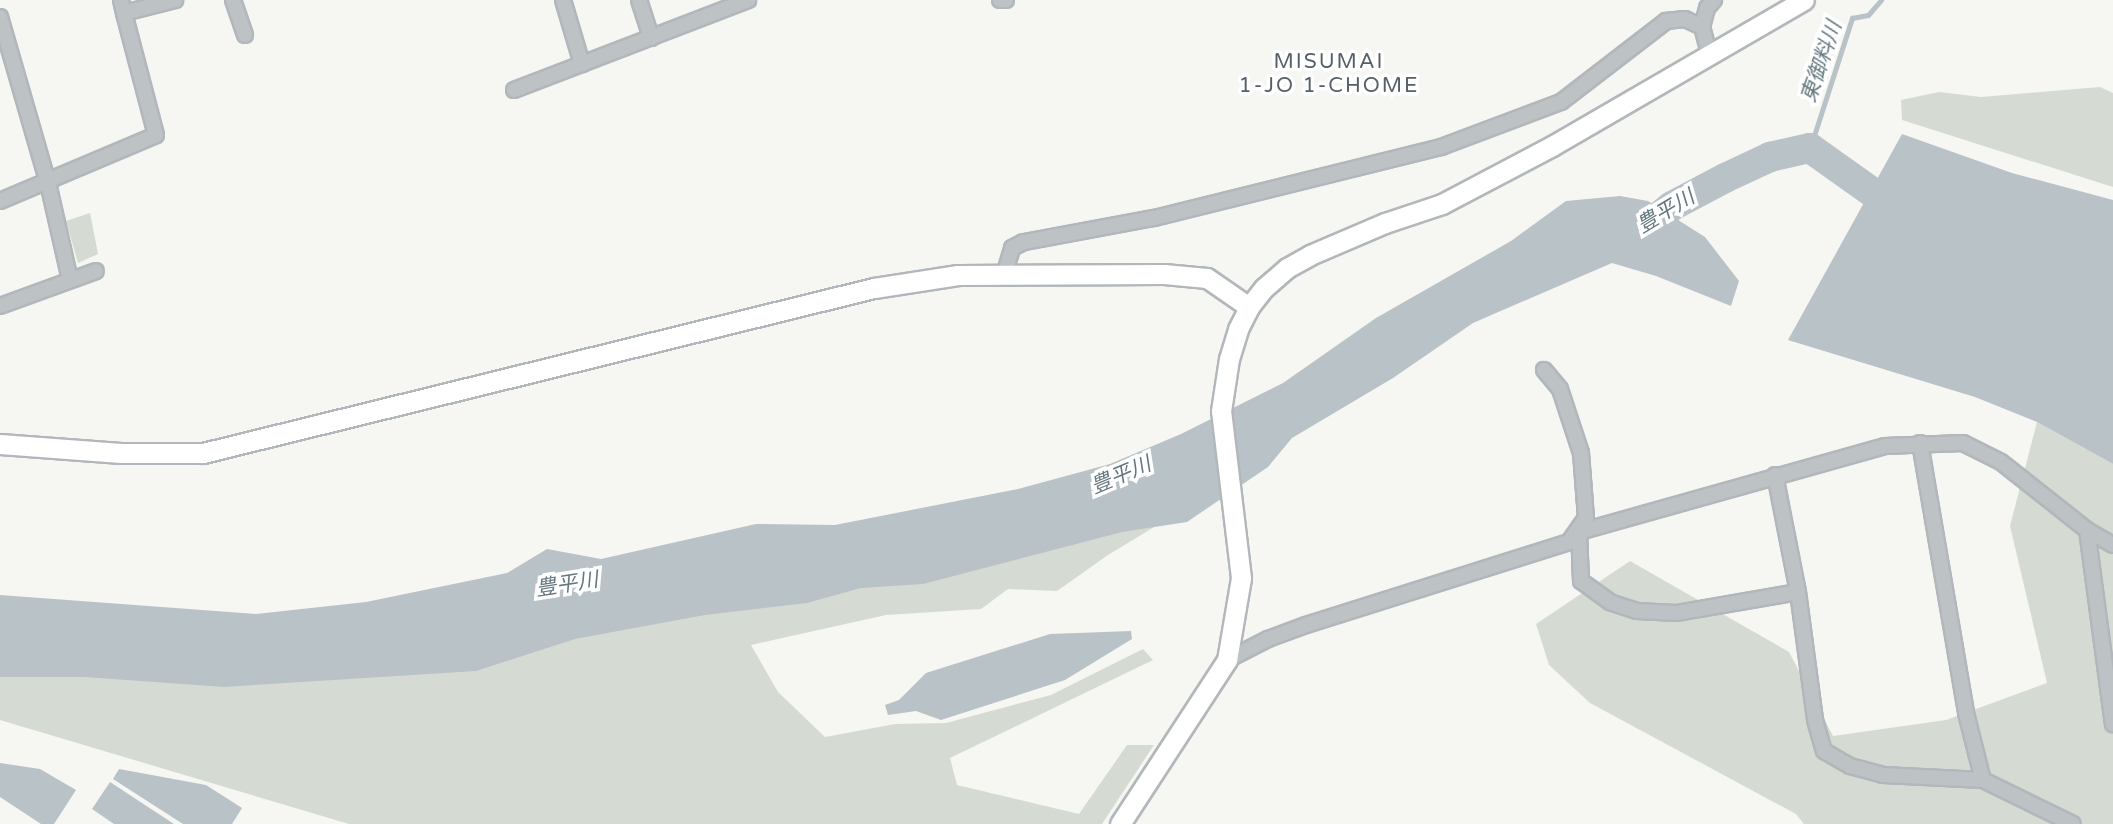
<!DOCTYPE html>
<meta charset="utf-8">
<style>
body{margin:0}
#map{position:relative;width:2113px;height:824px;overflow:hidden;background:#f6f6f3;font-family:"Varela Round","Noto Sans JP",sans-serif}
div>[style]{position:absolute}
.green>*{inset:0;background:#d5dbd3}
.water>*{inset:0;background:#b9c2c7}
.stream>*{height:5px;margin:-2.5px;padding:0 2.5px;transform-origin:2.5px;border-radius:2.5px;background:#b9c2c7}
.river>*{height:30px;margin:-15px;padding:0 15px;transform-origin:15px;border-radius:15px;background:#b9c2c7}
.roads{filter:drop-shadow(2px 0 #b2b7bb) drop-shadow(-2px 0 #b2b7bb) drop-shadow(0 2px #b2b7bb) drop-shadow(0 -2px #b2b7bb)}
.street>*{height:14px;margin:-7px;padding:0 7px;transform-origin:7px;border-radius:7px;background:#bdc2c5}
.secondary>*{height:19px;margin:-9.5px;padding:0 9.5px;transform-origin:9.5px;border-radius:9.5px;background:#fff}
span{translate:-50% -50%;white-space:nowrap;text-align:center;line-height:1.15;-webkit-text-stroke:7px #fff;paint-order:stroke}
.neighbourhood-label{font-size:21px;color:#555f67;letter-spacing:2px}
.water-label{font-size:21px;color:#63777e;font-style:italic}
</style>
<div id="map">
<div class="green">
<i style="clip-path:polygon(2100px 87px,2113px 93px,2113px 187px,1902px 120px,1901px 100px,1939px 92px,1981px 97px)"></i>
<i style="clip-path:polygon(90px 213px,98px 254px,78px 263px,66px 221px)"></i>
<i style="clip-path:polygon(2037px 422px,2113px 464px,2113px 824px,1804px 824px,1796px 814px,1590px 703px,1549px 665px,1536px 624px,1630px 561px,1789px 652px,1833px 736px,1946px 720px,2047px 683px,2010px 526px)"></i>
<i style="clip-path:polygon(1207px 495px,1108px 555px,1057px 591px,1008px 589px,981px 609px,886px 615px,751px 645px,778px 692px,825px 737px,895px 724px,946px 723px,1051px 695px,1143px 649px,1153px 660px,950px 758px,957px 785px,1079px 814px,1127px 745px,1154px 745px,1102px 824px,349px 824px,0 720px,0 668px)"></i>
</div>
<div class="water">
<i style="clip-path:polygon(1902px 134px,2012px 173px,2113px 200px,2113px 464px,2037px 422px,1975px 397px,1788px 340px)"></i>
<i style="clip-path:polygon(1620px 196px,1648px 201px,1705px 237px,1739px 281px,1731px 306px,1656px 276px,1612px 263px,1473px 323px,1393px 378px,1292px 438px,1268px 467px,1187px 522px,1122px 532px,923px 584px,861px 588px,807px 603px,705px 615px,575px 639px,476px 671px,224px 687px,84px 677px,0 677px,0 595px,256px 614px,366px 602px,507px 573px,547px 549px,601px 559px,756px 524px,835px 525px,1018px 489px,1110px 464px,1181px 434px,1283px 383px,1376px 318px,1511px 241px,1566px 201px)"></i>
<i style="clip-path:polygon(1131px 631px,1132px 639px,1065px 680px,941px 720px,916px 711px,888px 715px,885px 705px,899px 700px,926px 673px,1050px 634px)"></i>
<i style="clip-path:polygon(0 763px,40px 769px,76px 790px,54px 824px,41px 824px,0 797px)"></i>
<i style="clip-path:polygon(119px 769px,206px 785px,242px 808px,232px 824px,183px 824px,113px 779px)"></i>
<i style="clip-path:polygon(110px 782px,174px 824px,114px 824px,92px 809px)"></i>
</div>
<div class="stream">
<i style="left:1810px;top:148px;width:137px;rotate:-72.1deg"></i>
<i style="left:1852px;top:18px;width:16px;rotate:-11deg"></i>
<i style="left:1868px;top:15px;width:20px;rotate:-49deg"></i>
</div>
<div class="river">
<i style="left:1631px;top:232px;width:16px;rotate:-18deg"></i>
<i style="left:1646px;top:227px;width:33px;rotate:-39deg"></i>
<i style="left:1672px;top:206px;width:60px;rotate:-27.8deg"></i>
<i style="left:1725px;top:178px;width:50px;rotate:-25deg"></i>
<i style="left:1770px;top:157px;width:41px;rotate:-12.7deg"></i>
<i style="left:1810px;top:148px;width:114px;rotate:35.4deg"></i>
</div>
<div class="roads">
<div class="street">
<i style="left:121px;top:0;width:13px;rotate:77deg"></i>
<i style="left:124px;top:13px;width:53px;rotate:-14.3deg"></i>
<i style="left:233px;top:0;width:37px;rotate:71deg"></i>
<i style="left:563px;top:0;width:67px;rotate:73.5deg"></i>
<i style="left:639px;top:0;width:40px;rotate:72deg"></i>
<i style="left:1000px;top:0;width:6px"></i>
<i style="left:0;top:17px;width:173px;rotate:73.9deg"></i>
<i style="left:48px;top:183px;width:99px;rotate:77.2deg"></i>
<i style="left:1709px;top:53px;width:27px;rotate:-105deg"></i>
<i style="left:1702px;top:27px;width:20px;rotate:-75deg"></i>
<i style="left:1707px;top:8px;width:11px;rotate:-49deg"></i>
<i style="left:514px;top:90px;width:251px;rotate:-21deg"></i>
<i style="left:0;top:201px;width:169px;rotate:-22.9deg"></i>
<i style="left:156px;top:135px;width:126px;rotate:-104.7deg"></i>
<i style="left:1004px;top:275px;width:28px;rotate:-73deg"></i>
<i style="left:1012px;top:248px;width:13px;rotate:-27deg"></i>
<i style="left:1024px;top:242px;width:132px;rotate:-10.5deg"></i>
<i style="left:1154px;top:218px;width:296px;rotate:-13.9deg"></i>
<i style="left:1441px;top:147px;width:128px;rotate:-20.6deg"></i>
<i style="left:1561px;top:102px;width:133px;rotate:-37.6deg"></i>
<i style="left:1666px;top:21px;width:19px;rotate:-6deg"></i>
<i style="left:1685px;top:19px;width:19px;rotate:25deg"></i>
<i style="left:0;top:306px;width:102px;rotate:-20deg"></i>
<i style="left:1920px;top:443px;width:274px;rotate:80.3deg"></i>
<i style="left:1966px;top:713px;width:69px;rotate:75.8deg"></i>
<i style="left:1775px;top:475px;width:119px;rotate:78.9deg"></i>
<i style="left:1798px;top:592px;width:129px;rotate:82.4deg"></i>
<i style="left:1815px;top:720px;width:32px;rotate:74deg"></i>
<i style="left:1824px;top:751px;width:30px;rotate:30deg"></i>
<i style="left:1850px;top:766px;width:34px;rotate:15deg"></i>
<i style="left:1883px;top:775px;width:100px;rotate:2.9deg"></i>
<i style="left:1983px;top:780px;width:100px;rotate:26.1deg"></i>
<i style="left:2087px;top:530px;width:196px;rotate:82.4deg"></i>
<i style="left:1798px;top:592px;width:124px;rotate:170.2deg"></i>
<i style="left:1676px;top:613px;width:39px;rotate:-177deg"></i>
<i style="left:1637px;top:611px;width:28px;rotate:-162deg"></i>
<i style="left:1610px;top:602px;width:36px;rotate:-144deg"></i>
<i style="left:1581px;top:581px;width:49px;rotate:-92.3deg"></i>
<i style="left:1579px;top:532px;width:318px;rotate:-15.7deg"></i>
<i style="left:1885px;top:446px;width:78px;rotate:-2.2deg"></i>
<i style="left:1963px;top:443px;width:42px;rotate:26.6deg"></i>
<i style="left:2001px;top:462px;width:110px;rotate:38.3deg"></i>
<i style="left:2087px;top:530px;width:30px;rotate:30deg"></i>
<i style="left:1227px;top:660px;width:46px;rotate:-27.1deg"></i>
<i style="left:1268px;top:639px;width:40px;rotate:-20.2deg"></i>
<i style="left:1306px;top:625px;width:276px;rotate:-17.5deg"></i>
<i style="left:1569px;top:542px;width:29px;rotate:-55deg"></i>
<i style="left:1586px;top:518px;width:65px;rotate:-94.4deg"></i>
<i style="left:1581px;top:453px;width:67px;rotate:-108.2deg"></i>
<i style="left:1560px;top:389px;width:25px;rotate:-130deg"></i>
</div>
<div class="secondary">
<i style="left:0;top:444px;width:121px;rotate:4.3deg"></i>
<i style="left:121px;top:453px;width:82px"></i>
<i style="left:203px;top:453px;width:691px;rotate:-13.82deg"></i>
<i style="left:874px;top:288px;width:85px;rotate:-8.8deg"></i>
<i style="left:958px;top:275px;width:206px;rotate:-0.3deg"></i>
<i style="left:1164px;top:274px;width:43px;rotate:5.3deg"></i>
<i style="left:1207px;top:278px;width:51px;rotate:34.6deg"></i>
<i style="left:1120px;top:824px;width:196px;rotate:-56.9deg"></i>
<i style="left:1227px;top:660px;width:83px;rotate:-80.3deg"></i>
<i style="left:1241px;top:578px;width:168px;rotate:-96.8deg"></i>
<i style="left:1221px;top:411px;width:53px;rotate:-81.3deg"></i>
<i style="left:1229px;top:359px;width:31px;rotate:-73deg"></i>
<i style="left:1238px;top:329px;width:25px;rotate:-63deg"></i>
<i style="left:1249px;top:307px;width:24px;rotate:-52deg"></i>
<i style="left:1264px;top:288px;width:30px;rotate:-41deg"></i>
<i style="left:1287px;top:268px;width:26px;rotate:-29deg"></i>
<i style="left:1310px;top:255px;width:82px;rotate:-23.1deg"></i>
<i style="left:1385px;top:223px;width:60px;rotate:-18.4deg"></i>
<i style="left:1442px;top:204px;width:124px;rotate:-27.8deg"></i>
<i style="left:1552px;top:146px;width:291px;rotate:-30.1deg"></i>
</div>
</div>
<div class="neighbourhood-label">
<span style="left:1329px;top:74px">MISUMAI<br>1-JO 1-CHOME</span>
</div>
<div class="water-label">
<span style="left:1822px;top:62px;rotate:-71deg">東御料川</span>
<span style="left:1666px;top:212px;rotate:-31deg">豊平川</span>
<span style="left:1121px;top:476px;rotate:-23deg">豊平川</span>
<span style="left:567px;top:585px;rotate:-9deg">豊平川</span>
</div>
</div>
